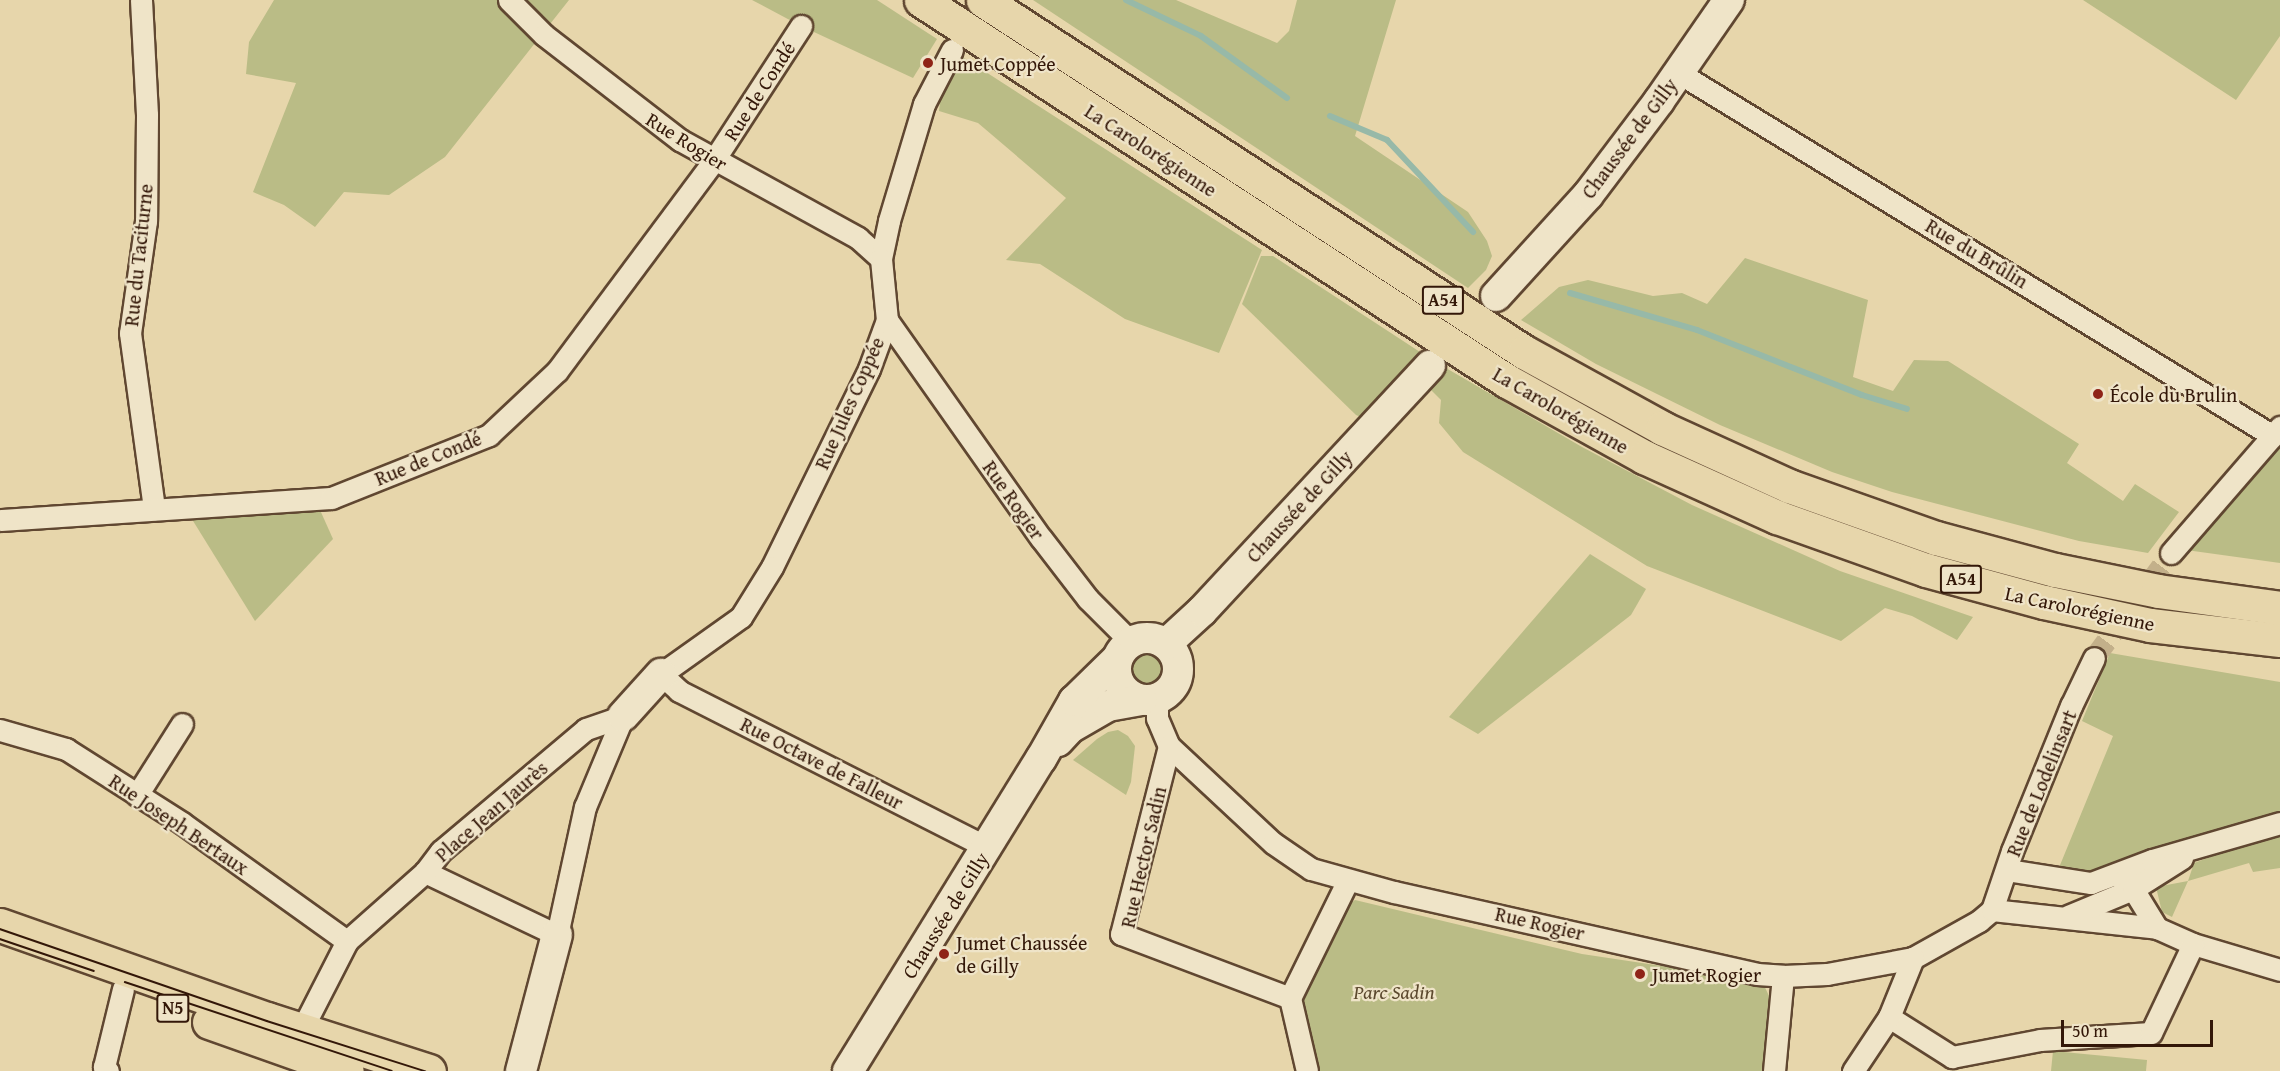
<!DOCTYPE html>
<meta charset="utf-8">
<style>
body{margin:0}
#map{position:relative;width:2280px;height:1071px;overflow:hidden;background:#e7d6ab;font-family:"Gentium Book Plus",serif}
div>[style]{position:absolute}
.green>*{inset:0;background:#babc86}
.stream>*{height:6px;margin:-3px;padding:0 3px;transform-origin:3px;border-radius:3px;background:#97b9a8}
.street-tunnel>*{height:21px;margin-top:-10.5px;transform-origin:0;background:repeating-linear-gradient(90deg,#c3b08a 0 21px,transparent 0 31px)}
.roads{filter:drop-shadow(2px 0 #604731) drop-shadow(-2px 0 #604731) drop-shadow(0 2px #604731) drop-shadow(0 -2px #604731)}
.street>*{height:21px;margin:-10.5px;padding:0 10.5px;transform-origin:10.5px;border-radius:10.5px;background:#efe4c8}
.secondary>*{height:30px;margin:-15px;padding:0 15px;transform-origin:15px;border-radius:15px;background:#efe4c8}
.secondary>.ring{margin:-15px;padding:0;box-sizing:content-box;background:none;border:30px solid #efe4c8;border-radius:50%}
.primary>*{height:33px;margin:-16.5px;padding:0 16.5px;transform-origin:16.5px;border-radius:16.5px;background:#e7d6ab}
.highway>*{height:33px;margin:-16.5px;padding:0 16.5px;transform-origin:16.5px;border-radius:16.5px;background:#e7d6ab}
.tram>*{height:1.5px;margin:-0.75px;padding:0 0.75px;transform-origin:0.75px;border-radius:0.75px;background:#331708}
.dots>*{width:16px;height:16px;translate:-50% -50%;box-sizing:border-box;border:3px solid #efe4c8;border-radius:50%}
span{translate:-50% -50%;white-space:nowrap;text-align:center;line-height:1.15;-webkit-text-stroke:4.5px #efe4c8;paint-order:stroke}
.shield-label span{padding:2px 4px;background:#efe4c8;border:2px solid;border-radius:4px;-webkit-text-stroke-width:0}
.shield-label{font-size:18px;color:#331708;font-weight:700}
.poi-label{font-size:20px;color:#331708}
.left{translate:0 -50%;text-align:left}
.street-label{font-size:20px;color:#331708}
.park-label{font-size:20px;color:#5c492e;font-style:italic}
.scale{position:absolute;left:2061px;top:1020px;width:152px;height:27px;box-sizing:border-box;border:3px solid #331708;border-top:0;padding-left:8px;font-size:18px;line-height:21px;white-space:nowrap;color:#331708;-webkit-text-stroke:4px #efe4c8;paint-order:stroke}
</style>
<div id="map">
<div class="green">
<i style="clip-path:polygon(274px 0,569px 0,445px 157px,389px 195px,344px 192px,315px 227px,284px 205px,253px 192px,296px 83px,246px 74px,249px 42px)"></i>
<i style="clip-path:polygon(752px 0,877px 0,937px 39px,913px 78px,801px 26px)"></i>
<i style="clip-path:polygon(1033px 0,1176px 0,1277px 43px,1289px 31px,1297px 0,1396px 0,1355px 136px,1468px 212px,1487px 241px,1492px 256px,1486px 270px,1468px 288px)"></i>
<i style="clip-path:polygon(2083px 0,2280px 0,2280px 36px,2236px 100px)"></i>
<i style="clip-path:polygon(961px 56px,1262px 250px,1219px 353px,1125px 319px,1040px 264px,1006px 260px,1066px 198px,978px 123px,939px 111px,942px 87px)"></i>
<i style="clip-path:polygon(1261px 256px,1273px 256px,1420px 352px,1370px 421px,1356px 415px,1242px 304px)"></i>
<i style="clip-path:polygon(1745px 258px,1868px 300px,1853px 377px,1893px 391px,1914px 360px,1948px 361px,2079px 444px,2067px 463px,2123px 501px,2135px 484px,2179px 512px,2148px 553px,2079px 541px,1892px 492px,1832px 472px,1720px 425px,1596px 364px,1521px 320px,1559px 287px,1588px 280px,1653px 296px,1682px 293px,1707px 304px)"></i>
<i style="clip-path:polygon(1439px 364px,1582px 447px,1692px 505px,1840px 571px,1973px 617px,1957px 640px,1912px 616px,1885px 608px,1841px 641px,1647px 566px,1463px 452px,1439px 423px,1441px 400px,1419px 378px)"></i>
<i style="clip-path:polygon(2280px 442px,2280px 563px,2186px 550px)"></i>
<i style="clip-path:polygon(320px 510px,333px 539px,255px 621px,190px 516px)"></i>
<i style="clip-path:polygon(1590px 554px,1646px 589px,1631px 615px,1478px 734px,1449px 717px)"></i>
<i style="clip-path:polygon(1156px 652px,1163px 654px,1169px 668px,1158px 684px,1152px 687px,1141px 687px,1129px 674px,1131px 660px,1133px 656px)"></i>
<i style="clip-path:polygon(2110px 653px,2280px 682px,2280px 823px,2137px 865px,2077px 875px,2058px 870px,2113px 736px,2082px 721px)"></i>
<i style="clip-path:polygon(1118px 730px,1128px 736px,1135px 746px,1131px 782px,1126px 795px,1073px 760px,1097px 739px,1108px 732px)"></i>
<i style="clip-path:polygon(2280px 831px,2280px 868px,2253px 872px,2249px 863px,2188px 881px,2172px 917px,2162px 912px,2156px 887px,2188px 881px,2194px 863px)"></i>
<i style="clip-path:polygon(1355px 900px,1582px 954px,1762px 981px,1769px 996px,1762px 1071px,1318px 1071px,1301px 1003px,1346px 907px)"></i>
<i style="clip-path:polygon(2053px 1051px,2147px 1060px,2146px 1071px,2051px 1071px)"></i>
</div>
<div class="stream">
<i style="left:1126px;top:0;width:83px;rotate:25.6deg"></i>
<i style="left:1201px;top:36px;width:106px;rotate:35.8deg"></i>
<i style="left:1330px;top:116px;width:62px;rotate:22.8deg"></i>
<i style="left:1387px;top:140px;width:126px;rotate:46.9deg"></i>
<i style="left:1570px;top:293px;width:132px;rotate:16.2deg"></i>
<i style="left:1697px;top:330px;width:177px;rotate:21.5deg"></i>
<i style="left:1862px;top:395px;width:47px;rotate:17.3deg"></i>
</div>
<div class="street-tunnel">
<i style="left:2094px;top:658px;width:130px;rotate:-53.7deg"></i>
</div>
<div class="roads">
<div class="street">
<i style="left:141px;top:0;width:115px;rotate:87deg"></i>
<i style="left:147px;top:115px;width:106px;rotate:90.5deg"></i>
<i style="left:146px;top:221px;width:113px;rotate:98.1deg"></i>
<i style="left:130px;top:333px;width:178px;rotate:82.2deg"></i>
<i style="left:509px;top:0;width:49px;rotate:45deg"></i>
<i style="left:544px;top:35px;width:172px;rotate:37.7deg"></i>
<i style="left:680px;top:140px;width:203px;rotate:28.8deg"></i>
<i style="left:858px;top:238px;width:31px;rotate:42deg"></i>
<i style="left:952px;top:50px;width:61px;rotate:117.4deg"></i>
<i style="left:924px;top:104px;width:122px;rotate:106.7deg"></i>
<i style="left:889px;top:221px;width:39px;rotate:102deg"></i>
<i style="left:881px;top:259px;width:61px;rotate:84.4deg"></i>
<i style="left:887px;top:320px;width:52px;rotate:110.2deg"></i>
<i style="left:869px;top:369px;width:220px;rotate:116.1deg"></i>
<i style="left:772px;top:567px;width:59px;rotate:121.8deg"></i>
<i style="left:741px;top:617px;width:98px;rotate:144.5deg"></i>
<i style="left:661px;top:674px;width:25px;rotate:43deg"></i>
<i style="left:679px;top:691px;width:345px;rotate:26.9deg"></i>
<i style="left:1679px;top:73px;width:696px;rotate:31.43deg"></i>
<i style="left:887px;top:320px;width:267px;rotate:54.8deg"></i>
<i style="left:1041px;top:538px;width:77px;rotate:52.4deg"></i>
<i style="left:1088px;top:599px;width:61px;rotate:45deg"></i>
<i style="left:0;top:520px;width:332px;rotate:-3.8deg"></i>
<i style="left:331px;top:498px;width:170px;rotate:-21.7deg"></i>
<i style="left:489px;top:435px;width:93px;rotate:-43.3deg"></i>
<i style="left:557px;top:371px;width:263px;rotate:-53.3deg"></i>
<i style="left:714px;top:160px;width:160px;rotate:-57deg"></i>
<i style="left:2171px;top:553px;width:167px;rotate:-49.1deg"></i>
<i style="left:1157px;top:699px;width:19px;rotate:90deg"></i>
<i style="left:1157px;top:718px;width:30px;rotate:67deg"></i>
<i style="left:1169px;top:746px;width:142px;rotate:43deg"></i>
<i style="left:1273px;top:843px;width:46px;rotate:34.4deg"></i>
<i style="left:1311px;top:869px;width:86px;rotate:15.5deg"></i>
<i style="left:1394px;top:892px;width:372px;rotate:12.7deg"></i>
<i style="left:1757px;top:974px;width:26px;rotate:4deg"></i>
<i style="left:1783px;top:976px;width:44px;rotate:-2.6deg"></i>
<i style="left:1827px;top:974px;width:87px;rotate:-10.5deg"></i>
<i style="left:1913px;top:958px;width:76px;rotate:-29.3deg"></i>
<i style="left:1979px;top:921px;width:17px;rotate:-40deg"></i>
<i style="left:1992px;top:910px;width:62px;rotate:-71.3deg"></i>
<i style="left:2012px;top:851px;width:157px;rotate:-67.9deg"></i>
<i style="left:2071px;top:706px;width:53px;rotate:-64.4deg"></i>
<i style="left:0;top:730px;width:69px;rotate:16.1deg"></i>
<i style="left:66px;top:749px;width:138px;rotate:32.5deg"></i>
<i style="left:182px;top:823px;width:203px;rotate:35.6deg"></i>
<i style="left:1169px;top:746px;width:194px;rotate:104.3deg"></i>
<i style="left:1121px;top:934px;width:181px;rotate:20.7deg"></i>
<i style="left:137px;top:795px;width:84px;rotate:-57.6deg"></i>
<i style="left:2007px;top:870px;width:85px;rotate:8.8deg"></i>
<i style="left:2091px;top:883px;width:65px;rotate:-20.7deg"></i>
<i style="left:2152px;top:860px;width:133px;rotate:-16.1deg"></i>
<i style="left:425px;top:872px;width:146px;rotate:25.5deg"></i>
<i style="left:557px;top:935px;width:131px;rotate:-77.7deg"></i>
<i style="left:585px;top:807px;width:99px;rotate:-67.3deg"></i>
<i style="left:2123px;top:881px;width:13px;rotate:39deg"></i>
<i style="left:2133px;top:889px;width:46px;rotate:58.4deg"></i>
<i style="left:1992px;top:910px;width:166px;rotate:6.2deg"></i>
<i style="left:2157px;top:928px;width:39px;rotate:24deg"></i>
<i style="left:2193px;top:944px;width:91px;rotate:16.6deg"></i>
<i style="left:2068px;top:916px;width:70px;rotate:-22.6deg"></i>
<i style="left:2133px;top:889px;width:58px;rotate:-32.3deg"></i>
<i style="left:1889px;top:1017px;width:75px;rotate:32.4deg"></i>
<i style="left:1952px;top:1057px;width:90px;rotate:-10.9deg"></i>
<i style="left:2040px;top:1040px;width:111px;rotate:-3.6deg"></i>
<i style="left:2151px;top:1033px;width:98px;rotate:-64.7deg"></i>
<i style="left:302px;top:1029px;width:99px;rotate:-62.9deg"></i>
<i style="left:347px;top:941px;width:104px;rotate:-41.5deg"></i>
<i style="left:425px;top:872px;width:26px;rotate:-53deg"></i>
<i style="left:441px;top:851px;width:189px;rotate:-40.1deg"></i>
<i style="left:586px;top:729px;width:39px;rotate:-19deg"></i>
<i style="left:108px;top:1071px;width:6px;rotate:-135deg"></i>
<i style="left:104px;top:1067px;width:80px;rotate:-76.3deg"></i>
<i style="left:1307px;top:1071px;width:75px;rotate:-103.1deg"></i>
<i style="left:1290px;top:998px;width:131px;rotate:-63.8deg"></i>
<i style="left:1774px;top:1071px;width:95px;rotate:-84.6deg"></i>
<i style="left:1853px;top:1071px;width:65px;rotate:-56.3deg"></i>
<i style="left:1889px;top:1017px;width:64px;rotate:-67.9deg"></i>
</div>
<div class="secondary">
<i style="left:1496px;top:296px;width:137px;rotate:-47.7deg"></i>
<i style="left:1588px;top:195px;width:118px;rotate:-52.9deg"></i>
<i style="left:1659px;top:101px;width:123px;rotate:-55.3deg"></i>
<i class="ring" style="left:1116px;top:638px;width:32px;height:32px"></i>
<i style="left:1166px;top:644px;width:49px;rotate:-42.5deg"></i>
<i style="left:1202px;top:611px;width:335px;rotate:-47.1deg"></i>
<i style="left:623px;top:716px;width:57px;rotate:-47.9deg"></i>
<i style="left:1058px;top:741px;width:18px;rotate:-47deg"></i>
<i style="left:1070px;top:728px;width:44px;rotate:-30.1deg"></i>
<i style="left:1108px;top:706px;width:34px;rotate:-10deg"></i>
<i style="left:521px;top:1071px;width:141px;rotate:-75.2deg"></i>
<i style="left:848px;top:1071px;width:367px;rotate:-58.3deg"></i>
<i style="left:1041px;top:759px;width:67px;rotate:-60.4deg"></i>
<i style="left:1074px;top:701px;width:60px;rotate:-44.3deg"></i>
</div>
<div class="primary">
<i style="left:0;top:925px;width:283px;rotate:19.4deg"></i>
<i style="left:267px;top:1019px;width:170px;rotate:17.8deg"></i>
<i style="left:209px;top:1022px;width:146px;rotate:19.5deg"></i>
</div>
<div class="highway">
<i style="left:921px;top:0;width:699px;rotate:33.03deg"></i>
<i style="left:1507px;top:381px;width:157px;rotate:29deg"></i>
<i style="left:1644px;top:457px;width:146px;rotate:24.3deg"></i>
<i style="left:1777px;top:517px;width:158px;rotate:19.6deg"></i>
<i style="left:1926px;top:570px;width:122px;rotate:15.2deg"></i>
<i style="left:2044px;top:602px;width:108px;rotate:12.2deg"></i>
<i style="left:2150px;top:625px;width:131px;rotate:6.6deg"></i>
<i style="left:983px;top:0;width:645px;rotate:33.05deg"></i>
<i style="left:1524px;top:352px;width:158px;rotate:28.8deg"></i>
<i style="left:1662px;top:428px;width:140px;rotate:24.5deg"></i>
<i style="left:1789px;top:486px;width:156px;rotate:19.5deg"></i>
<i style="left:1936px;top:538px;width:123px;rotate:15.1deg"></i>
<i style="left:2055px;top:570px;width:105px;rotate:11.5deg"></i>
<i style="left:2158px;top:591px;width:123px;rotate:7.9deg"></i>
</div>
</div>
<div class="tram">
<i style="left:0;top:929px;width:282px;rotate:19deg"></i>
<i style="left:267px;top:1021px;width:166px;rotate:17.6deg"></i>
<i style="left:0;top:939px;width:99px;rotate:18.8deg"></i>
<i style="left:125px;top:982px;width:281px;rotate:18.4deg"></i>
</div>
<div class="dots">
<i style="left:928px;top:63px;background:#8f2418"></i>
<i style="left:2098px;top:394px;background:#8f2418"></i>
<i style="left:944px;top:954px;background:#8f2418"></i>
<i style="left:1640px;top:974px;background:#8f2418"></i>
</div>
<div class="shield-label">
<span style="left:1443px;top:300px">A54</span>
<span style="left:1961px;top:579px">A54</span>
<span style="left:173px;top:1008px">N5</span>
</div>
<div class="poi-label">
<span class="left" style="left:940px;top:63px">Jumet Coppée</span>
<span class="left" style="left:2110px;top:394px">École du Brulin</span>
<span class="left" style="left:956px;top:954px">Jumet Chaussée<br>de Gilly</span>
<span class="left" style="left:1652px;top:974px">Jumet Rogier</span>
</div>
<div class="street-label">
<span style="left:759px;top:91px;rotate:-57deg">Rue de Condé</span>
<span style="left:1629px;top:138px;rotate:-53deg">Chaussée de Gilly</span>
<span style="left:687px;top:141px;rotate:32deg">Rue Rogier</span>
<span style="left:1151px;top:150px;rotate:33deg">La Carolorégienne</span>
<span style="left:1977px;top:253px;rotate:31deg">Rue du Brûlin</span>
<span style="left:138px;top:255px;rotate:-84deg">Rue du Taciturne</span>
<span style="left:849px;top:403px;rotate:-66deg">Rue Jules Coppée</span>
<span style="left:1561px;top:410px;rotate:30deg">La Carolorégienne</span>
<span style="left:428px;top:458px;rotate:-22deg">Rue de Condé</span>
<span style="left:1014px;top:500px;rotate:55deg">Rue Rogier</span>
<span style="left:1299px;top:506px;rotate:-47deg">Chaussée de Gilly</span>
<span style="left:2080px;top:608px;rotate:12deg">La Carolorégienne</span>
<span style="left:822px;top:763px;rotate:27deg">Rue Octave de Falleur</span>
<span style="left:2041px;top:783px;rotate:-68deg">Rue de Lodelinsart</span>
<span style="left:491px;top:811px;rotate:-41deg">Place Jean Jaurès</span>
<span style="left:179px;top:824px;rotate:34deg">Rue Joseph Bertaux</span>
<span style="left:1143px;top:857px;rotate:-77deg">Rue Hector Sadin</span>
<span style="left:945px;top:915px;rotate:-58deg">Chaussée de Gilly</span>
<span style="left:1540px;top:923px;rotate:13deg">Rue Rogier</span>
</div>
<div class="park-label">
<span style="left:1394px;top:991px">Parc Sadin</span>
</div>
<div class="scale">50 m</div>
</div>
